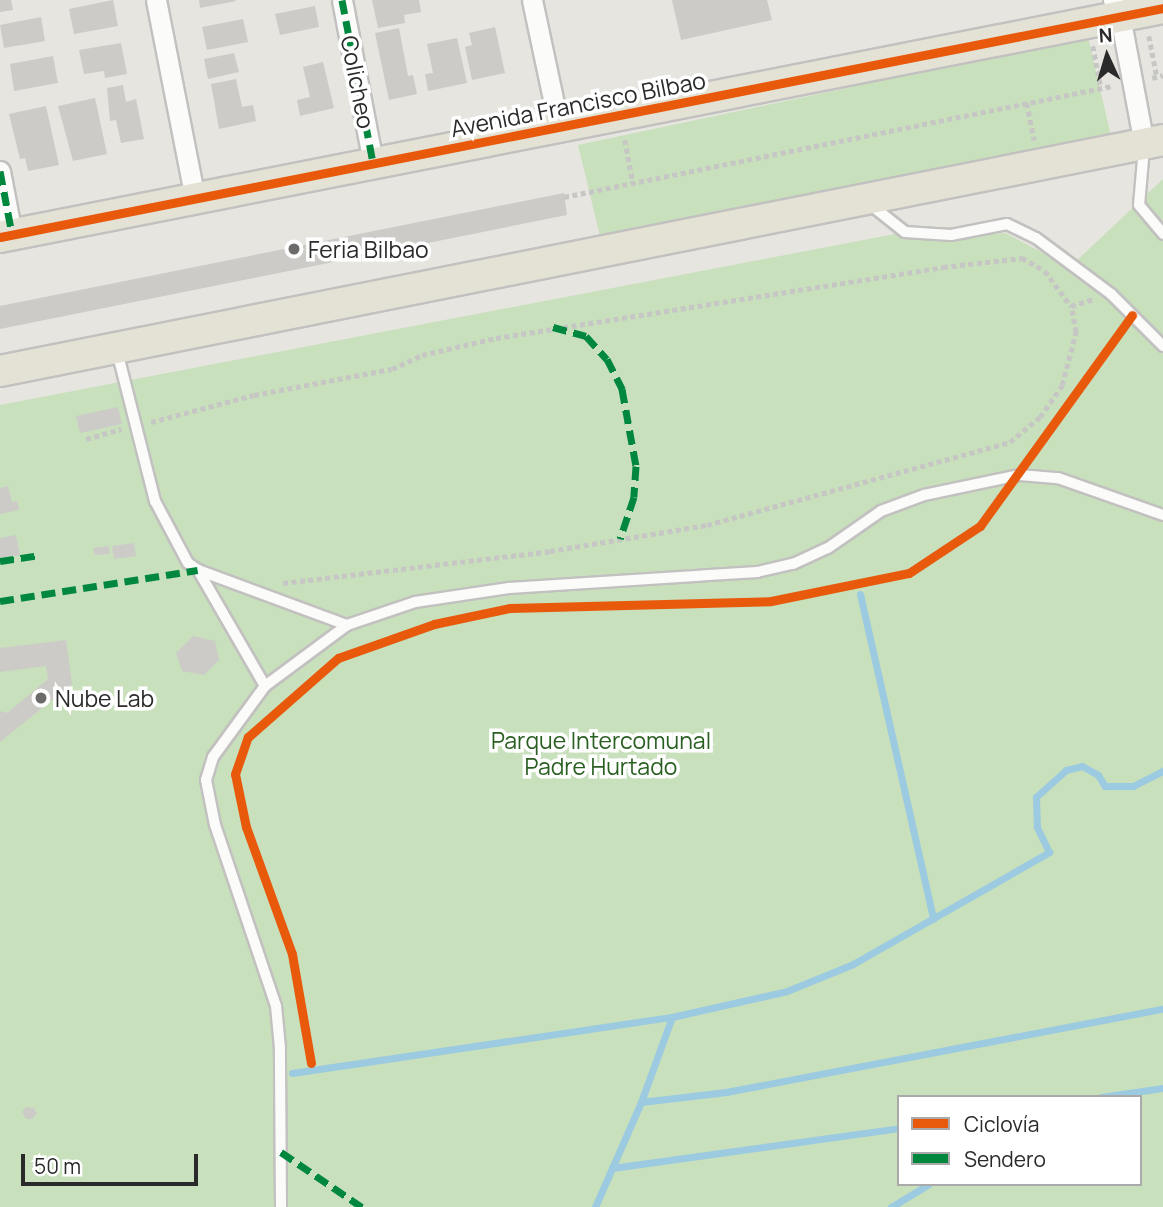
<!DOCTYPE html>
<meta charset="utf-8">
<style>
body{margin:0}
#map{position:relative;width:1163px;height:1207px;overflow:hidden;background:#e7e5e0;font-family:Manrope,sans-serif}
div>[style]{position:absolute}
.green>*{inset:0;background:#c8e0bc}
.stream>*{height:7px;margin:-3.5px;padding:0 3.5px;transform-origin:3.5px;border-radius:3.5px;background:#9bcae1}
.building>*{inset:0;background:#cccbc7}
.path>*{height:4.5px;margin-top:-2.25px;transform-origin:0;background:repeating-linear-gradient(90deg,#c6c6c5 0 5px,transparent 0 8.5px)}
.roads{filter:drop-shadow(2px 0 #c2c1c0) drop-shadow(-2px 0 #c2c1c0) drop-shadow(0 2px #c2c1c0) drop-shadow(0 -2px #c2c1c0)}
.service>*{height:10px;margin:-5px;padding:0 5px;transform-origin:5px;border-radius:5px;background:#fbfbfa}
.minor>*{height:19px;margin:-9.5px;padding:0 9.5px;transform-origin:9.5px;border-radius:9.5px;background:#fbfbfa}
.primary>*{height:30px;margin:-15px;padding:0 15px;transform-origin:15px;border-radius:15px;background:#e4e2d5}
.quiet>*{height:7px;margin-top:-3.5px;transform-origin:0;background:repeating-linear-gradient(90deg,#00873e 0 14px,transparent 0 21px)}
.cycleway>*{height:9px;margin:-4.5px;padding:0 4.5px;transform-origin:4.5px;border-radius:4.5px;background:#e8590c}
.dots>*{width:19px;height:19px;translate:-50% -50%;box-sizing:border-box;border:4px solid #fff;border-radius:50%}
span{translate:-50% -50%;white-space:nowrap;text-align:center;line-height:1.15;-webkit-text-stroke:7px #fff;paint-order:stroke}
.street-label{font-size:23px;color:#2a2a2a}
.poi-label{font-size:23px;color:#2a2a2a}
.left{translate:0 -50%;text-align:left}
.park-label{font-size:23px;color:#2a5f22}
.legend{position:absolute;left:897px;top:1095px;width:245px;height:91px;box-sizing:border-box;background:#fff;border:2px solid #aaa;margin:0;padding:9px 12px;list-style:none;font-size:21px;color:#2a2a2a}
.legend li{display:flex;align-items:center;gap:14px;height:35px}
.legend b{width:35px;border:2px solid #aaa}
.north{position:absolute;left:1072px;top:21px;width:70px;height:70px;-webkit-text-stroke:5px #fff;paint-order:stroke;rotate:356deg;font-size:19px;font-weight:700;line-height:28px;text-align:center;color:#2a2a2a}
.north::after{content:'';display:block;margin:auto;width:24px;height:32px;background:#2a2a2a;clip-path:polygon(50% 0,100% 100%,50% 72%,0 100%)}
.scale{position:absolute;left:21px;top:1154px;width:177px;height:32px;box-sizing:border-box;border:4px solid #2a2a2a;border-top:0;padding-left:9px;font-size:21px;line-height:24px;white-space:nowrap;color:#2a2a2a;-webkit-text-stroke:5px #fff;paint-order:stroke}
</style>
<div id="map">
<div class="green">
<i style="clip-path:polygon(1088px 37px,1111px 136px,600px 236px,578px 145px)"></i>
<i style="clip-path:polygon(evenodd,1163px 179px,1163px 1207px,0 1207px,0 405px,895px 234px,914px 239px,1005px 233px,1070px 267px,1163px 179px,899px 1097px,1140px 1097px,1140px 1184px,899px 1184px,899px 1097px)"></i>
</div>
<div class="stream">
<i style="left:860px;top:594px;width:333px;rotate:77.3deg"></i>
<i style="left:292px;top:1073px;width:384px;rotate:-8.4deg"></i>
<i style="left:672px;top:1017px;width:118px;rotate:-12.7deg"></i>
<i style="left:787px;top:991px;width:71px;rotate:-22.2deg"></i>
<i style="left:853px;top:964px;width:226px;rotate:-29.7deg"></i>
<i style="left:1049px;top:852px;width:28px;rotate:-116deg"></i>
<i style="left:1037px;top:827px;width:30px;rotate:-92deg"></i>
<i style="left:1036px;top:797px;width:40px;rotate:-42deg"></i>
<i style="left:1066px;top:770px;width:16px;rotate:-14deg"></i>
<i style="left:1082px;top:766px;width:18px;rotate:29deg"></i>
<i style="left:1098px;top:775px;width:13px;rotate:58deg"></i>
<i style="left:1105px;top:786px;width:28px"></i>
<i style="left:1133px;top:786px;width:34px;rotate:-27deg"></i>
<i style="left:1101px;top:1097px;width:63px;rotate:-8.3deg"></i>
<i style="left:641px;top:1102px;width:86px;rotate:-6.7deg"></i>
<i style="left:726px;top:1092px;width:445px;rotate:-10.8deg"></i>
<i style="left:612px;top:1168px;width:290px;rotate:-7.9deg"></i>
<i style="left:595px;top:1207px;width:115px;rotate:-66.3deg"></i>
<i style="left:641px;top:1102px;width:90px;rotate:-70deg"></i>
<i style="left:891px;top:1207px;width:44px;rotate:-31.2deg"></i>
</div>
<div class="building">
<i style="clip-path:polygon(0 0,11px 0,13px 10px,0 12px)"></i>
<i style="clip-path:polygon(113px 0,118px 26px,74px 34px,69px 9px)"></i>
<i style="clip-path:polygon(199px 0,235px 0,236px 1px,200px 8px)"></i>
<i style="clip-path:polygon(372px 0,419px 0,421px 12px,404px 15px,405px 23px,378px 28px)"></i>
<i style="clip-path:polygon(672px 0,767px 0,772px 20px,681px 40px)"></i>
<i style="clip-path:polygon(315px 6px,319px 27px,280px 35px,275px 14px)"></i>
<i style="clip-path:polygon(41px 17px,45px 41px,4px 48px,0 25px)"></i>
<i style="clip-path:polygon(243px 19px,248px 42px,207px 50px,202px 27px)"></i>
<i style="clip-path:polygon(495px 27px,505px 73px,472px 80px,465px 47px,472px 45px,469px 33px)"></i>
<i style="clip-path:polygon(399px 28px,408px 76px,413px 75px,417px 94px,389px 100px,375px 33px)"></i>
<i style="clip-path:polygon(457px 38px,467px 83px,428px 91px,425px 74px,433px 73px,427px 44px)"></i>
<i style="clip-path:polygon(121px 43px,127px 74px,105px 78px,104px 71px,84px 74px,79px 50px)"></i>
<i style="clip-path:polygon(234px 53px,239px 72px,208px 79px,204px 59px)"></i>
<i style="clip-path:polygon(53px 56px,58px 83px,14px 91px,10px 64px)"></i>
<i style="clip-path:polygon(323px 62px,334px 108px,300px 116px,297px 100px,310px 97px,303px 67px)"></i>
<i style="clip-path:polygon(236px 79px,242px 107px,253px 105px,256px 121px,219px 129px,211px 84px)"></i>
<i style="clip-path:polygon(123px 85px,126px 102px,136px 99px,144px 139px,121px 143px,116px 120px,110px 121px,107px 88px)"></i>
<i style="clip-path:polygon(95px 98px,107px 154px,73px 161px,58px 106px)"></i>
<i style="clip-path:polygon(46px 106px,59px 165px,28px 171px,25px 158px,20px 159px,9px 114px)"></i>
<i style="clip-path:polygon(564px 193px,567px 215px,0 329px,0 306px)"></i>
<i style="clip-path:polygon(118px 407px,122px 424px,80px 433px,76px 416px)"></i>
<i style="clip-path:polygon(8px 486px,12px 502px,17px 501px,19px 510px,0 514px,0 488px)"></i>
<i style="clip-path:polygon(16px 535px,20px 555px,0 558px,0 538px)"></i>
<i style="clip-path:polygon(134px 543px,136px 556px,114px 559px,112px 546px)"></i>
<i style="clip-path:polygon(109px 546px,110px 554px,95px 555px,93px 548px)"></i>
<i style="clip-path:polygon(193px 636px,215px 641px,219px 660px,204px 675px,182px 671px,176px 653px)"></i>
<i style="clip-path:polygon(66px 640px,72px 684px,0 742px,0 711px,7px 713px,48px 679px,46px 666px,0 672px,0 648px)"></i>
<i style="clip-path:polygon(26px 1107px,34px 1108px,37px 1114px,32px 1119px,26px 1119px,22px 1112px)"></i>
</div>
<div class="path">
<i style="left:1149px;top:36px;width:42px;rotate:79deg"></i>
<i style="left:1093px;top:46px;width:43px;rotate:79.2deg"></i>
<i style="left:1152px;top:78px;width:11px;rotate:-15deg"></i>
<i style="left:1027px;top:103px;width:38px;rotate:79deg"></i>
<i style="left:625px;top:140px;width:44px;rotate:79.5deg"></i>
<i style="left:564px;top:197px;width:559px;rotate:-11.45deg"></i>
<i style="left:151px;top:422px;width:106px;rotate:-14.7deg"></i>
<i style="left:254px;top:395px;width:140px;rotate:-10.7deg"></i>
<i style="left:392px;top:369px;width:33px;rotate:-25deg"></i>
<i style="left:422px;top:355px;width:76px;rotate:-12.9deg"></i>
<i style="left:496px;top:338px;width:453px;rotate:-9deg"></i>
<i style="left:943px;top:267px;width:80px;rotate:-6.5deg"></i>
<i style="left:1022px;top:258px;width:26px;rotate:29deg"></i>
<i style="left:1045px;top:271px;width:44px;rotate:53.4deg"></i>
<i style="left:1071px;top:306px;width:24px;rotate:-17deg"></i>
<i style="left:86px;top:439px;width:37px;rotate:-16deg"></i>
<i style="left:283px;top:583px;width:269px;rotate:-6.8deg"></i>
<i style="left:550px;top:551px;width:159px;rotate:-9.4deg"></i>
<i style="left:707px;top:525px;width:314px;rotate:-15.3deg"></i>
<i style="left:1010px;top:442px;width:39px;rotate:-40deg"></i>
<i style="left:1040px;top:417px;width:39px;rotate:-55deg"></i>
<i style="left:1062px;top:385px;width:55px;rotate:-75.2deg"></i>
<i style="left:1076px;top:332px;width:26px;rotate:-101deg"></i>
</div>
<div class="roads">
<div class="service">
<i style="left:1144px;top:148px;width:57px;rotate:95deg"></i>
<i style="left:1139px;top:205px;width:38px;rotate:50deg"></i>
<i style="left:871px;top:205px;width:43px;rotate:38.5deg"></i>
<i style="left:905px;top:232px;width:46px;rotate:3.7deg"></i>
<i style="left:951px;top:235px;width:57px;rotate:-11.1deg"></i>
<i style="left:1007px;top:224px;width:32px;rotate:26deg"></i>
<i style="left:1036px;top:238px;width:94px;rotate:36.7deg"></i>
<i style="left:1111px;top:294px;width:74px;rotate:45deg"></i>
<i style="left:117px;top:351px;width:155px;rotate:75.8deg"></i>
<i style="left:155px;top:501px;width:70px;rotate:62deg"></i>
<i style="left:188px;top:563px;width:12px;rotate:35deg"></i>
<i style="left:265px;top:686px;width:102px;rotate:-36.6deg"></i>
<i style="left:281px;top:1207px;width:159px;rotate:-90.4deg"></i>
<i style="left:280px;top:1048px;width:42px;rotate:-95.4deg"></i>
<i style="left:276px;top:1006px;width:191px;rotate:-108.6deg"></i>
<i style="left:215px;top:825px;width:46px;rotate:-101.3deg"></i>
<i style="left:206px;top:780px;width:24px;rotate:-73deg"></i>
<i style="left:213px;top:757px;width:88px;rotate:-53.8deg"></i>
<i style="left:265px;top:686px;width:134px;rotate:-120deg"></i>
<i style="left:198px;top:570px;width:159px;rotate:20.3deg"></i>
<i style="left:347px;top:625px;width:72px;rotate:-18.7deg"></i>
<i style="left:415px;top:602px;width:95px;rotate:-8.5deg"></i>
<i style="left:509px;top:588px;width:249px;rotate:-3.7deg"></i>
<i style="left:757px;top:572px;width:37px;rotate:-13deg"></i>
<i style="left:793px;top:564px;width:38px;rotate:-25deg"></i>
<i style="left:828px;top:548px;width:65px;rotate:-34.9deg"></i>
<i style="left:881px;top:511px;width:46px;rotate:-20.4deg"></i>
<i style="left:924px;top:495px;width:98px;rotate:-11.8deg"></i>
<i style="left:1020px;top:475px;width:38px;rotate:5deg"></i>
<i style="left:1058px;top:478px;width:111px;rotate:19.4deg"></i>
</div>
<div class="minor">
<i style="left:156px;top:0;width:202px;rotate:78.9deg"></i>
<i style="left:342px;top:0;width:166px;rotate:79.2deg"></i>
<i style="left:532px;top:0;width:130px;rotate:78deg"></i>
<i style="left:1113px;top:0;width:17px;rotate:66deg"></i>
<i style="left:1120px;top:16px;width:130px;rotate:79.4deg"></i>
<i style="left:0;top:171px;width:64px;rotate:79.2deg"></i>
</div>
<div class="primary">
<i style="left:0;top:237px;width:1185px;rotate:-11.14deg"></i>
<i style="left:0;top:371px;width:1186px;rotate:-11.23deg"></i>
</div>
</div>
<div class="quiet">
<i style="left:342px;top:0;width:166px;rotate:79.2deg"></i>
<i style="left:0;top:171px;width:64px;rotate:79.2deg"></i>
<i style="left:553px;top:327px;width:34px;rotate:15deg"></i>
<i style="left:586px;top:336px;width:31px;rotate:48deg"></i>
<i style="left:607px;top:359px;width:34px;rotate:63deg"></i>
<i style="left:622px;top:389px;width:78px;rotate:79.7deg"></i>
<i style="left:636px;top:466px;width:31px;rotate:94deg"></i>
<i style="left:634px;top:497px;width:44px;rotate:108.4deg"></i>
<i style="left:0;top:561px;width:40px;rotate:-8.5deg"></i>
<i style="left:0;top:601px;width:200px;rotate:-8.9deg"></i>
<i style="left:281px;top:1152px;width:98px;rotate:34.2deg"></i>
</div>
<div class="cycleway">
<i style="left:0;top:237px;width:1185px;rotate:-11.14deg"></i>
<i style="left:311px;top:1063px;width:111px;rotate:-99.9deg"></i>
<i style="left:292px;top:954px;width:135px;rotate:-109.9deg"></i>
<i style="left:246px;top:827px;width:54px;rotate:-101.7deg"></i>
<i style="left:235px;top:774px;width:39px;rotate:-71deg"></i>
<i style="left:248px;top:737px;width:120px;rotate:-41.3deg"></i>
<i style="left:338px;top:658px;width:102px;rotate:-19.5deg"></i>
<i style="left:434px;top:624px;width:78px;rotate:-11.9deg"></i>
<i style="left:510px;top:608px;width:261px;rotate:-1.5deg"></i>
<i style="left:771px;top:601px;width:141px;rotate:-11.5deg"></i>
<i style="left:909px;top:573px;width:85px;rotate:-33.5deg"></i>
<i style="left:980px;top:526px;width:260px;rotate:-54.2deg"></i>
</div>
<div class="dots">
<i style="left:294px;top:249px;background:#6c6b6a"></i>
<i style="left:41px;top:698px;background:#6c6b6a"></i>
</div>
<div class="street-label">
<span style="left:358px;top:82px;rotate:79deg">Colicheo</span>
<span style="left:578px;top:104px;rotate:-11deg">Avenida Francisco Bilbao</span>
</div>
<div class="poi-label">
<span class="left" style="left:308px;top:249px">Feria Bilbao</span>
<span class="left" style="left:55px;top:698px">Nube Lab</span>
</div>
<div class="park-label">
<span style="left:601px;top:753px">Parque Intercomunal<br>Padre Hurtado</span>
</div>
<ul class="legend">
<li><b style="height:9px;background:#e8590c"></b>Ciclovía</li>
<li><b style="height:9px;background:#00873e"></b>Sendero</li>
</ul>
<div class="north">N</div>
<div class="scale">50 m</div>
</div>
